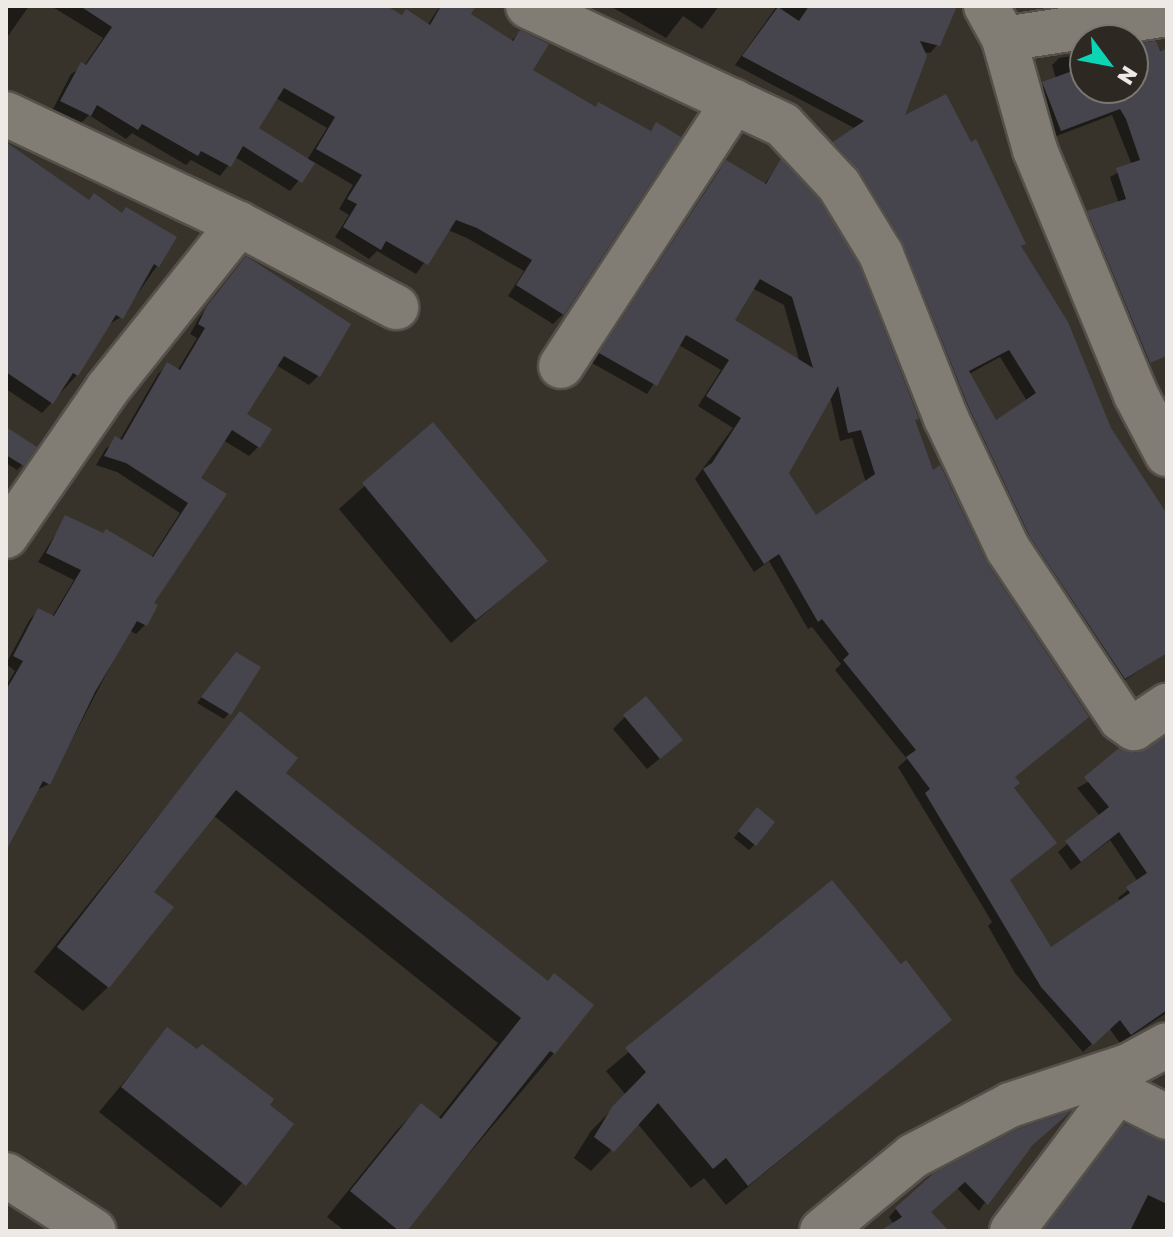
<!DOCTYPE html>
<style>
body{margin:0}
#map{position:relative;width:1173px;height:1237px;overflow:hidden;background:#37332b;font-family:"Golos Text",sans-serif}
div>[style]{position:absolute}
.shadow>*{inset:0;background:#0007}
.building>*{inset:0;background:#46454d}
.roads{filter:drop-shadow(2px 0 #55514a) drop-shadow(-2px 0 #55514a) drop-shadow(0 2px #55514a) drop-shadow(0 -2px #55514a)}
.minor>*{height:44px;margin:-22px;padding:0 22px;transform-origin:22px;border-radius:22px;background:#817c74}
span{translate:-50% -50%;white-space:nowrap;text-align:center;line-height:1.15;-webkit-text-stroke:6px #2d2922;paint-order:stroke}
.frame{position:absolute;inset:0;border:8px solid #edeae5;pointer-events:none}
.north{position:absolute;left:1069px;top:24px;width:80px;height:80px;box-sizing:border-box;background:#2d2922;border:2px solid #7a7670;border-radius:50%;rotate:122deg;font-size:22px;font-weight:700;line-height:32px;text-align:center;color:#edeae5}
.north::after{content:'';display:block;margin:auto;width:28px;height:36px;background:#0bd5b5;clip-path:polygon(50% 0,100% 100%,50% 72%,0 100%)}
</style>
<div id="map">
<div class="shadow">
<i style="clip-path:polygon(6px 6px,29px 6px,6px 39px)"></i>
<i style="clip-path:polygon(evenodd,51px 6px,383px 6px,427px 26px,440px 6px,458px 6px,510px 42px,520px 32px,531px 70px,595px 109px,649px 132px,657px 125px,563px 314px,553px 324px,508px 296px,524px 271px,467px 238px,448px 230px,416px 274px,377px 251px,369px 259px,335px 237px,349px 215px,339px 209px,353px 185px,314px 162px,290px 191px,235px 157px,220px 176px,191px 160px,186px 165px,132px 133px,126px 139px,89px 115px,79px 125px,52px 111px,71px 74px,84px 66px,103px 38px,51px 6px,276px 98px,327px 128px,307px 160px,256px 128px,276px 98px)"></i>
<i style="clip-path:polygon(610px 6px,719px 6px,702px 29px,683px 16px,666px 38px)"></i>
<i style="clip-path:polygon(evenodd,777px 6px,955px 6px,938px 44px,930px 53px,923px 52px,901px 120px,1024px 243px,1020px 248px,1109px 429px,1167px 519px,1167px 652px,1116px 686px,1022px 545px,826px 151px,856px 129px,735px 65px,777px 6px,1000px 357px,1027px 401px,996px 422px,969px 374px,1000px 357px)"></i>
<i style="clip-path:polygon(1133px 47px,1167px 51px,1167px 356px,1141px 366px,1081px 220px,1119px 204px,1110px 177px,1132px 165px,1112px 115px,1054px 137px,1036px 90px,1056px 79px,1052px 65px,1059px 58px,1085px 54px,1085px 88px,1133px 88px)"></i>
<i style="clip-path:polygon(6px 154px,157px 266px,121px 317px,108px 325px,77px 375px,42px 413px,6px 389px)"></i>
<i style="clip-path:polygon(evenodd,781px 162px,917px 418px,913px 422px,1013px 778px,1009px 881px,1051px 950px,1121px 902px,1118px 898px,1138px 882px,1110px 840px,1071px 870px,1058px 852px,1100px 816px,1077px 788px,1167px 738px,1167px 943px,1119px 1018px,1167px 991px,1167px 1013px,1120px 1043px,1109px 1028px,1083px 1052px,1015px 973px,988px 926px,992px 922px,898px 767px,907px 759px,835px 670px,841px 664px,812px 627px,808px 629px,769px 561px,754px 572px,695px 479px,733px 428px,698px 406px,721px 370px,679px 345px,647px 394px,592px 363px,717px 172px,726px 163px,764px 185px,781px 162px,752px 288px,784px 305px,800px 363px,732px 320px,752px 288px,781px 162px,830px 396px,840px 441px,852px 438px,866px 483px,815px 518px,786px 473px,830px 396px)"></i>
<i style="clip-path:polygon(237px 268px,318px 376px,309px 385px,276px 365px,245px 414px,258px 447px,249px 456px,223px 440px,198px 479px,145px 625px,136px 634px,129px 630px,49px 784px,35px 791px,6px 845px,6px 686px,15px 671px,6px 664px,30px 619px,39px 610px,52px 617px,74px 580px,38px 562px,66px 517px,151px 558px,180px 513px,117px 472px,96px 465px,106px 448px,119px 441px,158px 374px,167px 365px,177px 371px,197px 338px,190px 334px,199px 318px)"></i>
<i style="clip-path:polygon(433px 425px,545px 561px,451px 643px,339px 509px)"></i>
<i style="clip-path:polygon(6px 447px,22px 465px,17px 470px,6px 463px)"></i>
<i style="clip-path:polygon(231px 660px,229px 713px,224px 719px,197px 703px)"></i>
<i style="clip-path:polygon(240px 714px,283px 773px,547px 983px,554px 1053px,404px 1231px,345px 1231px,327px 1217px,397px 1130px,421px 1106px,438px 1119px,498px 1043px,213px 815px,152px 892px,108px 987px,83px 1011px,34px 972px)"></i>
<i style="clip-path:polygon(625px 717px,668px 752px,647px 769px,613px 729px)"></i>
<i style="clip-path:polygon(751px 816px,755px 844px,749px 850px,734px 838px)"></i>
<i style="clip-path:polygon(831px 883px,950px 1020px,726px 1205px,704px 1178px,691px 1188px,637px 1123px,591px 1171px,574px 1158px,591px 1131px,626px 1095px,606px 1071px)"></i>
<i style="clip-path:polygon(168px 1029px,291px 1124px,221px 1208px,99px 1112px)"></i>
<i style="clip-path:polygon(1064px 1116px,1006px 1171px,979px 1211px,957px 1188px,929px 1212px,946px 1231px,882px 1231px,894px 1224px,889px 1217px,896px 1209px)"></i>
<i style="clip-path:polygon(1167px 1141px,1167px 1231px,1044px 1231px,1156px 1142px)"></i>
</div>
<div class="building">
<i style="clip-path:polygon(80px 6px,387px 6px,402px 15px,406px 9px,430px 25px,441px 6px,476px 6px,471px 14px,513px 41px,520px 30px,549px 44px,533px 70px,596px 107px,598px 102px,651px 131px,656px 122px,681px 137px,564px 315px,516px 285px,532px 260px,477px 228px,456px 220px,428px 265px,386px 241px,381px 250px,343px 227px,357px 204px,347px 199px,362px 175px,316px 149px,335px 117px,284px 88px,259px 128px,315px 163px,302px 183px,243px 146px,231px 167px,201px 151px,198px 156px,142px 124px,138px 130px,97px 105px,91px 116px,60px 101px,81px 62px,86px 65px,112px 27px)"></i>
<i style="clip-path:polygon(evenodd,809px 6px,957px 6px,940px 46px,920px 41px,927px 56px,905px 115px,946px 94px,971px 142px,976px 139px,1026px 244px,1021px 246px,1068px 322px,1111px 428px,1167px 514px,1167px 653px,1125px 679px,1030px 537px,969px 408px,902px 241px,860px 172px,833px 142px,864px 121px,742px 56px,778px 7px,799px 21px,809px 6px,1009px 350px,1036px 393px,996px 420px,969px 371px,1009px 350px)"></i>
<i style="clip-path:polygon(1156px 41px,1160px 51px,1167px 49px,1167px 356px,1150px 363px,1087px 211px,1126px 199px,1116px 168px,1140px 160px,1126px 119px,1120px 109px,1061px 131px,1042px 82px,1075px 70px,1081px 88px,1133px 88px,1133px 44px)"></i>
<i style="clip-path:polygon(6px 142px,89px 200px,94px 193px,122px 213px,126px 207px,177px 237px,159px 267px,154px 264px,123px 319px,116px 315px,78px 376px,73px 373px,53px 404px,6px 372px)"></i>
<i style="clip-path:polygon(evenodd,781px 159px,819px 200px,859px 265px,919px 419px,915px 420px,933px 470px,940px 465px,987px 563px,1089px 717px,1015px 777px,1020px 783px,1014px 788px,1057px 843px,1010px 880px,1051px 947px,1130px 893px,1126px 887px,1147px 873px,1119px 832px,1081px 862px,1065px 841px,1109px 807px,1084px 777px,1119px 748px,1135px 753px,1167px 736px,1167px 1010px,1131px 1035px,1120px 1020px,1093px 1045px,1041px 987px,925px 793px,930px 789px,906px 757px,916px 750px,843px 660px,849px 654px,822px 619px,818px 622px,779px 554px,764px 564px,703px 469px,712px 463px,741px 418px,706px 396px,729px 360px,686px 335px,657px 386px,599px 353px,726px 160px,766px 184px,781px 159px,760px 279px,792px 297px,813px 368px,735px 320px,760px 279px,781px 159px,838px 386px,848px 433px,861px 430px,875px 474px,816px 515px,789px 473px,838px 386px)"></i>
<i style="clip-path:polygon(246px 256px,351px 324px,320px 377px,284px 356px,247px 414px,272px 429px,260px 448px,232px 430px,201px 478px,227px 494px,154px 603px,158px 605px,147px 626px,137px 621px,95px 692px,50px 785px,43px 781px,6px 851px,6px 690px,23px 661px,13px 656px,38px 608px,54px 616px,81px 570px,46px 553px,65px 515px,103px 533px,106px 529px,153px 557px,188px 503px,126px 463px,104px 456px,115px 436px,122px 440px,167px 362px,180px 370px,205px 328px,198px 324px,207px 306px)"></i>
<i style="clip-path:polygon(433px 422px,548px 561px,476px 620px,362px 483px)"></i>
<i style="clip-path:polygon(6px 427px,37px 447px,24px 466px,6px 455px)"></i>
<i style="clip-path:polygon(236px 652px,261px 667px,231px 715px,201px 697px)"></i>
<i style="clip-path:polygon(646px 696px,683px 740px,660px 759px,623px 715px)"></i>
<i style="clip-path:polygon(240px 711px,298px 758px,286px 773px,548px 981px,554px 973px,594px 1005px,555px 1054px,550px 1051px,407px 1231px,399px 1231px,350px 1191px,421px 1103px,441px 1119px,521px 1018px,236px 790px,154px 892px,174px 907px,109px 988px,57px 947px)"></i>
<i style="clip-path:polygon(757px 807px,775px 822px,756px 846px,738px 831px)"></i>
<i style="clip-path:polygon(832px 880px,901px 964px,906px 960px,952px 1020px,748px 1186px,726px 1158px,713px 1169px,658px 1103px,614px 1152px,594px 1137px,612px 1107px,646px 1072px,625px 1048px)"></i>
<i style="clip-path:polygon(167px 1027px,197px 1049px,202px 1044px,274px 1099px,270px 1105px,294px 1124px,246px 1186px,121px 1087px)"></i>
<i style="clip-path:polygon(1071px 1111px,1032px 1146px,988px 1205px,965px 1182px,931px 1212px,949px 1231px,880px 1231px,902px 1217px,895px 1208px,934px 1173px,1020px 1128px)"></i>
<i style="clip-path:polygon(1124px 1124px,1167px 1142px,1167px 1204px,1148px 1195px,1130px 1231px,1043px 1231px)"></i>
</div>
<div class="roads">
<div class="minor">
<i style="left:528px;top:6px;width:281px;rotate:25deg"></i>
<i style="left:783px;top:125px;width:82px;rotate:47deg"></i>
<i style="left:839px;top:185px;width:81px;rotate:58.7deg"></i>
<i style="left:881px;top:254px;width:176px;rotate:68.4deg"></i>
<i style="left:946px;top:418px;width:145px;rotate:64.7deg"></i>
<i style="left:1008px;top:549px;width:204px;rotate:56.4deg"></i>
<i style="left:1121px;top:719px;width:16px;rotate:35deg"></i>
<i style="left:1134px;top:728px;width:40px;rotate:-34deg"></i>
<i style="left:986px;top:6px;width:38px;rotate:61deg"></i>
<i style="left:1004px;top:39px;width:115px;rotate:74.4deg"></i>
<i style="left:1035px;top:150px;width:265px;rotate:67.6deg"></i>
<i style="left:1136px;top:395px;width:67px;rotate:62.3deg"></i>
<i style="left:1004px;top:39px;width:165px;rotate:-8.7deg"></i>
<i style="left:6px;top:114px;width:258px;rotate:25.3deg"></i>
<i style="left:239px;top:224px;width:178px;rotate:27.9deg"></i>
<i style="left:561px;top:366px;width:316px;rotate:-56.8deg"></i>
<i style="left:6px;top:536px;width:180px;rotate:-55.4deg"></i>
<i style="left:108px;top:388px;width:210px;rotate:-51.4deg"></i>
<i style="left:1117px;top:1092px;width:56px;rotate:26.6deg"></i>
<i style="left:6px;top:1175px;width:104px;rotate:32.5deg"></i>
<i style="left:822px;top:1231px;width:118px;rotate:-39.5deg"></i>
<i style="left:913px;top:1156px;width:110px;rotate:-27.7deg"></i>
<i style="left:1010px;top:1105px;width:124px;rotate:-18.3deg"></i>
<i style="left:1128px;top:1066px;width:44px;rotate:-28.3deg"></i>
<i style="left:1012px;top:1231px;width:174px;rotate:-52.9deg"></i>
<i style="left:1117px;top:1092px;width:28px;rotate:-67deg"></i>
</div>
</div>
<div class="frame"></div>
<div class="north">N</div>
</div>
